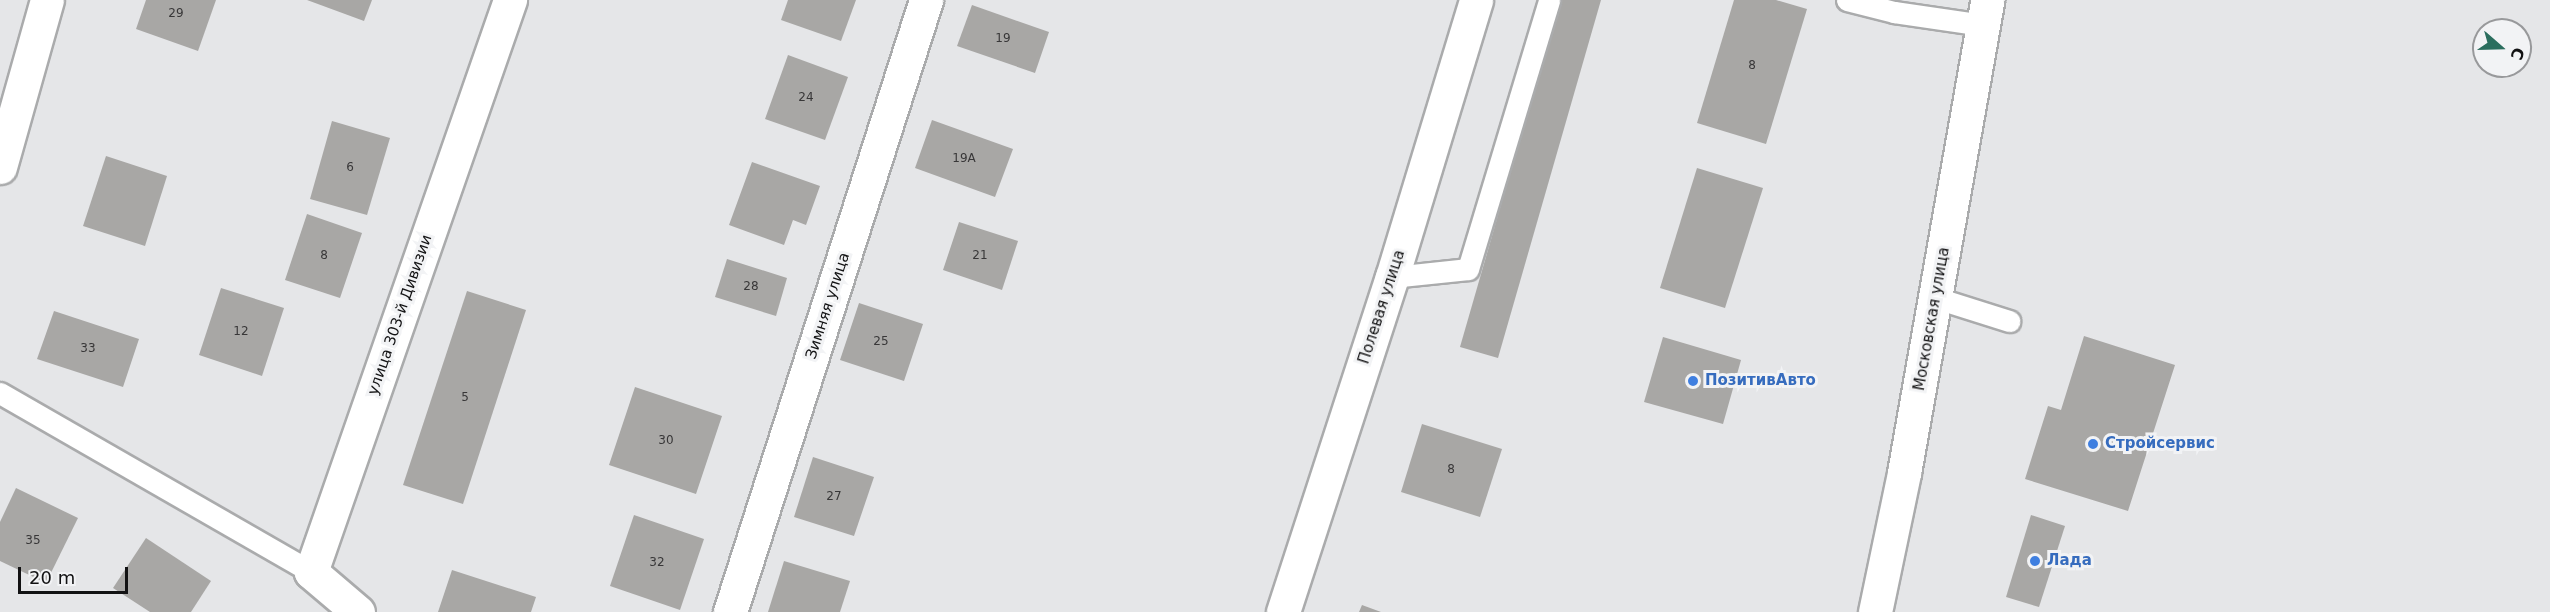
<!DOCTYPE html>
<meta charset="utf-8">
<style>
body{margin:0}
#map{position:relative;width:2550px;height:612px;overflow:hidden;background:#e5e6e8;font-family:"DejaVu Sans",sans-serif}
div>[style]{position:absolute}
.building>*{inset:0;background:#a8a7a5}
.roads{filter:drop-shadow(2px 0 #aaabac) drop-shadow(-2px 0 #aaabac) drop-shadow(0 2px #aaabac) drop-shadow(0 -2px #aaabac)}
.service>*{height:21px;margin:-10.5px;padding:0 10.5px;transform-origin:10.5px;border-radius:10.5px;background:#fff}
.minor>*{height:33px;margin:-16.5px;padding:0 16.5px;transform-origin:16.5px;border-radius:16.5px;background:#fff}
.secondary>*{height:33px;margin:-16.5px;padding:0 16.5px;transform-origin:16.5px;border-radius:16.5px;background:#fff}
.dots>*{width:16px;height:16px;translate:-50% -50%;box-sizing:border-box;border:3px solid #f2f3f5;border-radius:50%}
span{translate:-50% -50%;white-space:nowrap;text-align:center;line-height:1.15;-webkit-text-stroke:6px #f2f3f5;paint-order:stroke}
.number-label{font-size:12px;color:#383738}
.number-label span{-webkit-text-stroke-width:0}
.street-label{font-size:15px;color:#121213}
.shop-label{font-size:15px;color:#366cbe;font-weight:700}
.left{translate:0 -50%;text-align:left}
.north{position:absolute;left:2472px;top:18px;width:60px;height:60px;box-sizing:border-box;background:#f2f3f5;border:2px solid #98999b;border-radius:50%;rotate:110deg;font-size:16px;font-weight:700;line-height:24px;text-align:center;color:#121213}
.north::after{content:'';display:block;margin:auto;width:21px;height:27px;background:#2b6e5e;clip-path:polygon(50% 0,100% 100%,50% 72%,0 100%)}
.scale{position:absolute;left:18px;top:567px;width:110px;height:27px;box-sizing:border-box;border:3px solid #121213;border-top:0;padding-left:8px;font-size:18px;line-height:21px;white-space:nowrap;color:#121213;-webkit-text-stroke:4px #f2f3f5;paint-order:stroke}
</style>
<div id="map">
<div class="building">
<i style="clip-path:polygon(146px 0,216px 0,198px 51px,136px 29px)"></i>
<i style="clip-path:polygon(307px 0,372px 0,364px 21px)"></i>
<i style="clip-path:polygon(788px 0,856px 0,841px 41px,781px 20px)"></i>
<i style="clip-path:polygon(1560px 0,1601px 0,1498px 358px,1460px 347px)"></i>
<i style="clip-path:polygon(1734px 0,1776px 0,1807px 9px,1766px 144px,1697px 123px)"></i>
<i style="clip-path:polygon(972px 5px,1049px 32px,1035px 73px,957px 46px)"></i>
<i style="clip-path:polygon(788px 55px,848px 77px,825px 140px,765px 119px)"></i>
<i style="clip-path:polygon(932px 120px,1013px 149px,995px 197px,915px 168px)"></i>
<i style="clip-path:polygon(332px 121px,390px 138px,367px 215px,310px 199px)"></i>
<i style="clip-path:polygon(106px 156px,167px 176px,145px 246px,83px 226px)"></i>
<i style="clip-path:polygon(752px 162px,820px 186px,806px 225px,793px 220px,784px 245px,729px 225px)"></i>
<i style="clip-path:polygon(1697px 168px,1763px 188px,1725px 308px,1660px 288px)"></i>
<i style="clip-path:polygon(307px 214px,362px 233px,340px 298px,285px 280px)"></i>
<i style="clip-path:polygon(959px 222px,1018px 241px,1002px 290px,943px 270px)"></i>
<i style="clip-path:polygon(727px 259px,787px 278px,776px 316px,715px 297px)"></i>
<i style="clip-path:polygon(221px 288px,284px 308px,262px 376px,199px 355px)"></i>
<i style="clip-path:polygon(467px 291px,526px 310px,463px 504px,403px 485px)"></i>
<i style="clip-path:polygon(859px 303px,923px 324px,904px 381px,840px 360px)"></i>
<i style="clip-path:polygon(54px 311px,139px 339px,123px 387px,37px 359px)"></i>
<i style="clip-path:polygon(2084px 336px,2175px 365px,2128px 511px,2025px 479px,2048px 406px,2061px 410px)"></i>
<i style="clip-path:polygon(1663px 337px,1741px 360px,1723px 424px,1644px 402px)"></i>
<i style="clip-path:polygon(635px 387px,722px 416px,696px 494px,609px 465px)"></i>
<i style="clip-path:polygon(1422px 424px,1502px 449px,1480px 517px,1401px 492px)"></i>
<i style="clip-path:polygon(813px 457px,874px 477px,854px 536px,794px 517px)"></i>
<i style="clip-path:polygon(16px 488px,78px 518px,46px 583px,0 561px,0 522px)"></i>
<i style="clip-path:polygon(634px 515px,704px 539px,680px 610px,610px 586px)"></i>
<i style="clip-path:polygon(2031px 515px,2065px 526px,2039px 607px,2006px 597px)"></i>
<i style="clip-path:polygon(146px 538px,211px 581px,191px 612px,150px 612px,113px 588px)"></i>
<i style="clip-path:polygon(784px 561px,850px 581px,840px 612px,768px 612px)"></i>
<i style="clip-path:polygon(452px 570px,536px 597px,531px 612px,438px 612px)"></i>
<i style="clip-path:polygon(1362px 605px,1381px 612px,1359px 612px)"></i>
</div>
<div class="roads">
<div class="service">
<i style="left:1847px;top:0;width:49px;rotate:14.3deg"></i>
<i style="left:1894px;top:12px;width:90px;rotate:8.3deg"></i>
<i style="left:1392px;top:277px;width:76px;rotate:-6deg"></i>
<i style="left:1468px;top:269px;width:281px;rotate:-73.2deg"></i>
<i style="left:1936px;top:298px;width:77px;rotate:17.5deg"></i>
<i style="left:0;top:393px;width:359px;rotate:29.9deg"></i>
</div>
<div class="minor">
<i style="left:0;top:167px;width:173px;rotate:-74.3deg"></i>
<i style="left:358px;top:612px;width:62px;rotate:-139.6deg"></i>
<i style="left:311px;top:572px;width:606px;rotate:-70.82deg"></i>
<i style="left:730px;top:612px;width:643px;rotate:-72.24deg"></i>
<i style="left:1283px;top:612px;width:352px;rotate:-72deg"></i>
<i style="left:1392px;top:277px;width:289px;rotate:-73.1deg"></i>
</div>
<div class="secondary">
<i style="left:1875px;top:612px;width:142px;rotate:-78.2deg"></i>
<i style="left:1904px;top:473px;width:480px;rotate:-80deg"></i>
</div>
</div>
<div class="dots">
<i style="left:1693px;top:381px;background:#3f7fe0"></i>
<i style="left:2093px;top:444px;background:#3f7fe0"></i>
<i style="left:2035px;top:561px;background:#3f7fe0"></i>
</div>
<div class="number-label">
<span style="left:176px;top:14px">29</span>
<span style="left:1003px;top:39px">19</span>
<span style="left:1752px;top:66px">8</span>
<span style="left:806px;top:98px">24</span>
<span style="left:964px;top:159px">19А</span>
<span style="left:350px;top:168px">6</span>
<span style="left:324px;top:256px">8</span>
<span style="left:980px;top:256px">21</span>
<span style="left:751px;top:287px">28</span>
<span style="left:241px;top:332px">12</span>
<span style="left:881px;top:342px">25</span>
<span style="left:88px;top:349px">33</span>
<span style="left:465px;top:398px">5</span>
<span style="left:666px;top:441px">30</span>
<span style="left:1451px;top:470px">8</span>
<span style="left:834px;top:497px">27</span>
<span style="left:33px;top:541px">35</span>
<span style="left:657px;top:563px">32</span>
</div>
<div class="street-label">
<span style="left:828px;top:306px;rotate:-72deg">Зимняя улица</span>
<span style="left:1382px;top:307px;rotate:-72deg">Полевая улица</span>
<span style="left:400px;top:315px;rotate:-71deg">улица 303-й Дивизии</span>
<span style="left:1932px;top:319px;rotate:-80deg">Московская улица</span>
</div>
<div class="shop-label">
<span class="left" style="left:1705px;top:381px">ПозитивАвто</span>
<span class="left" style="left:2105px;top:444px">Стройсервис</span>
<span class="left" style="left:2047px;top:561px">Лада</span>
</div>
<div class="north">С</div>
<div class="scale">20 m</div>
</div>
